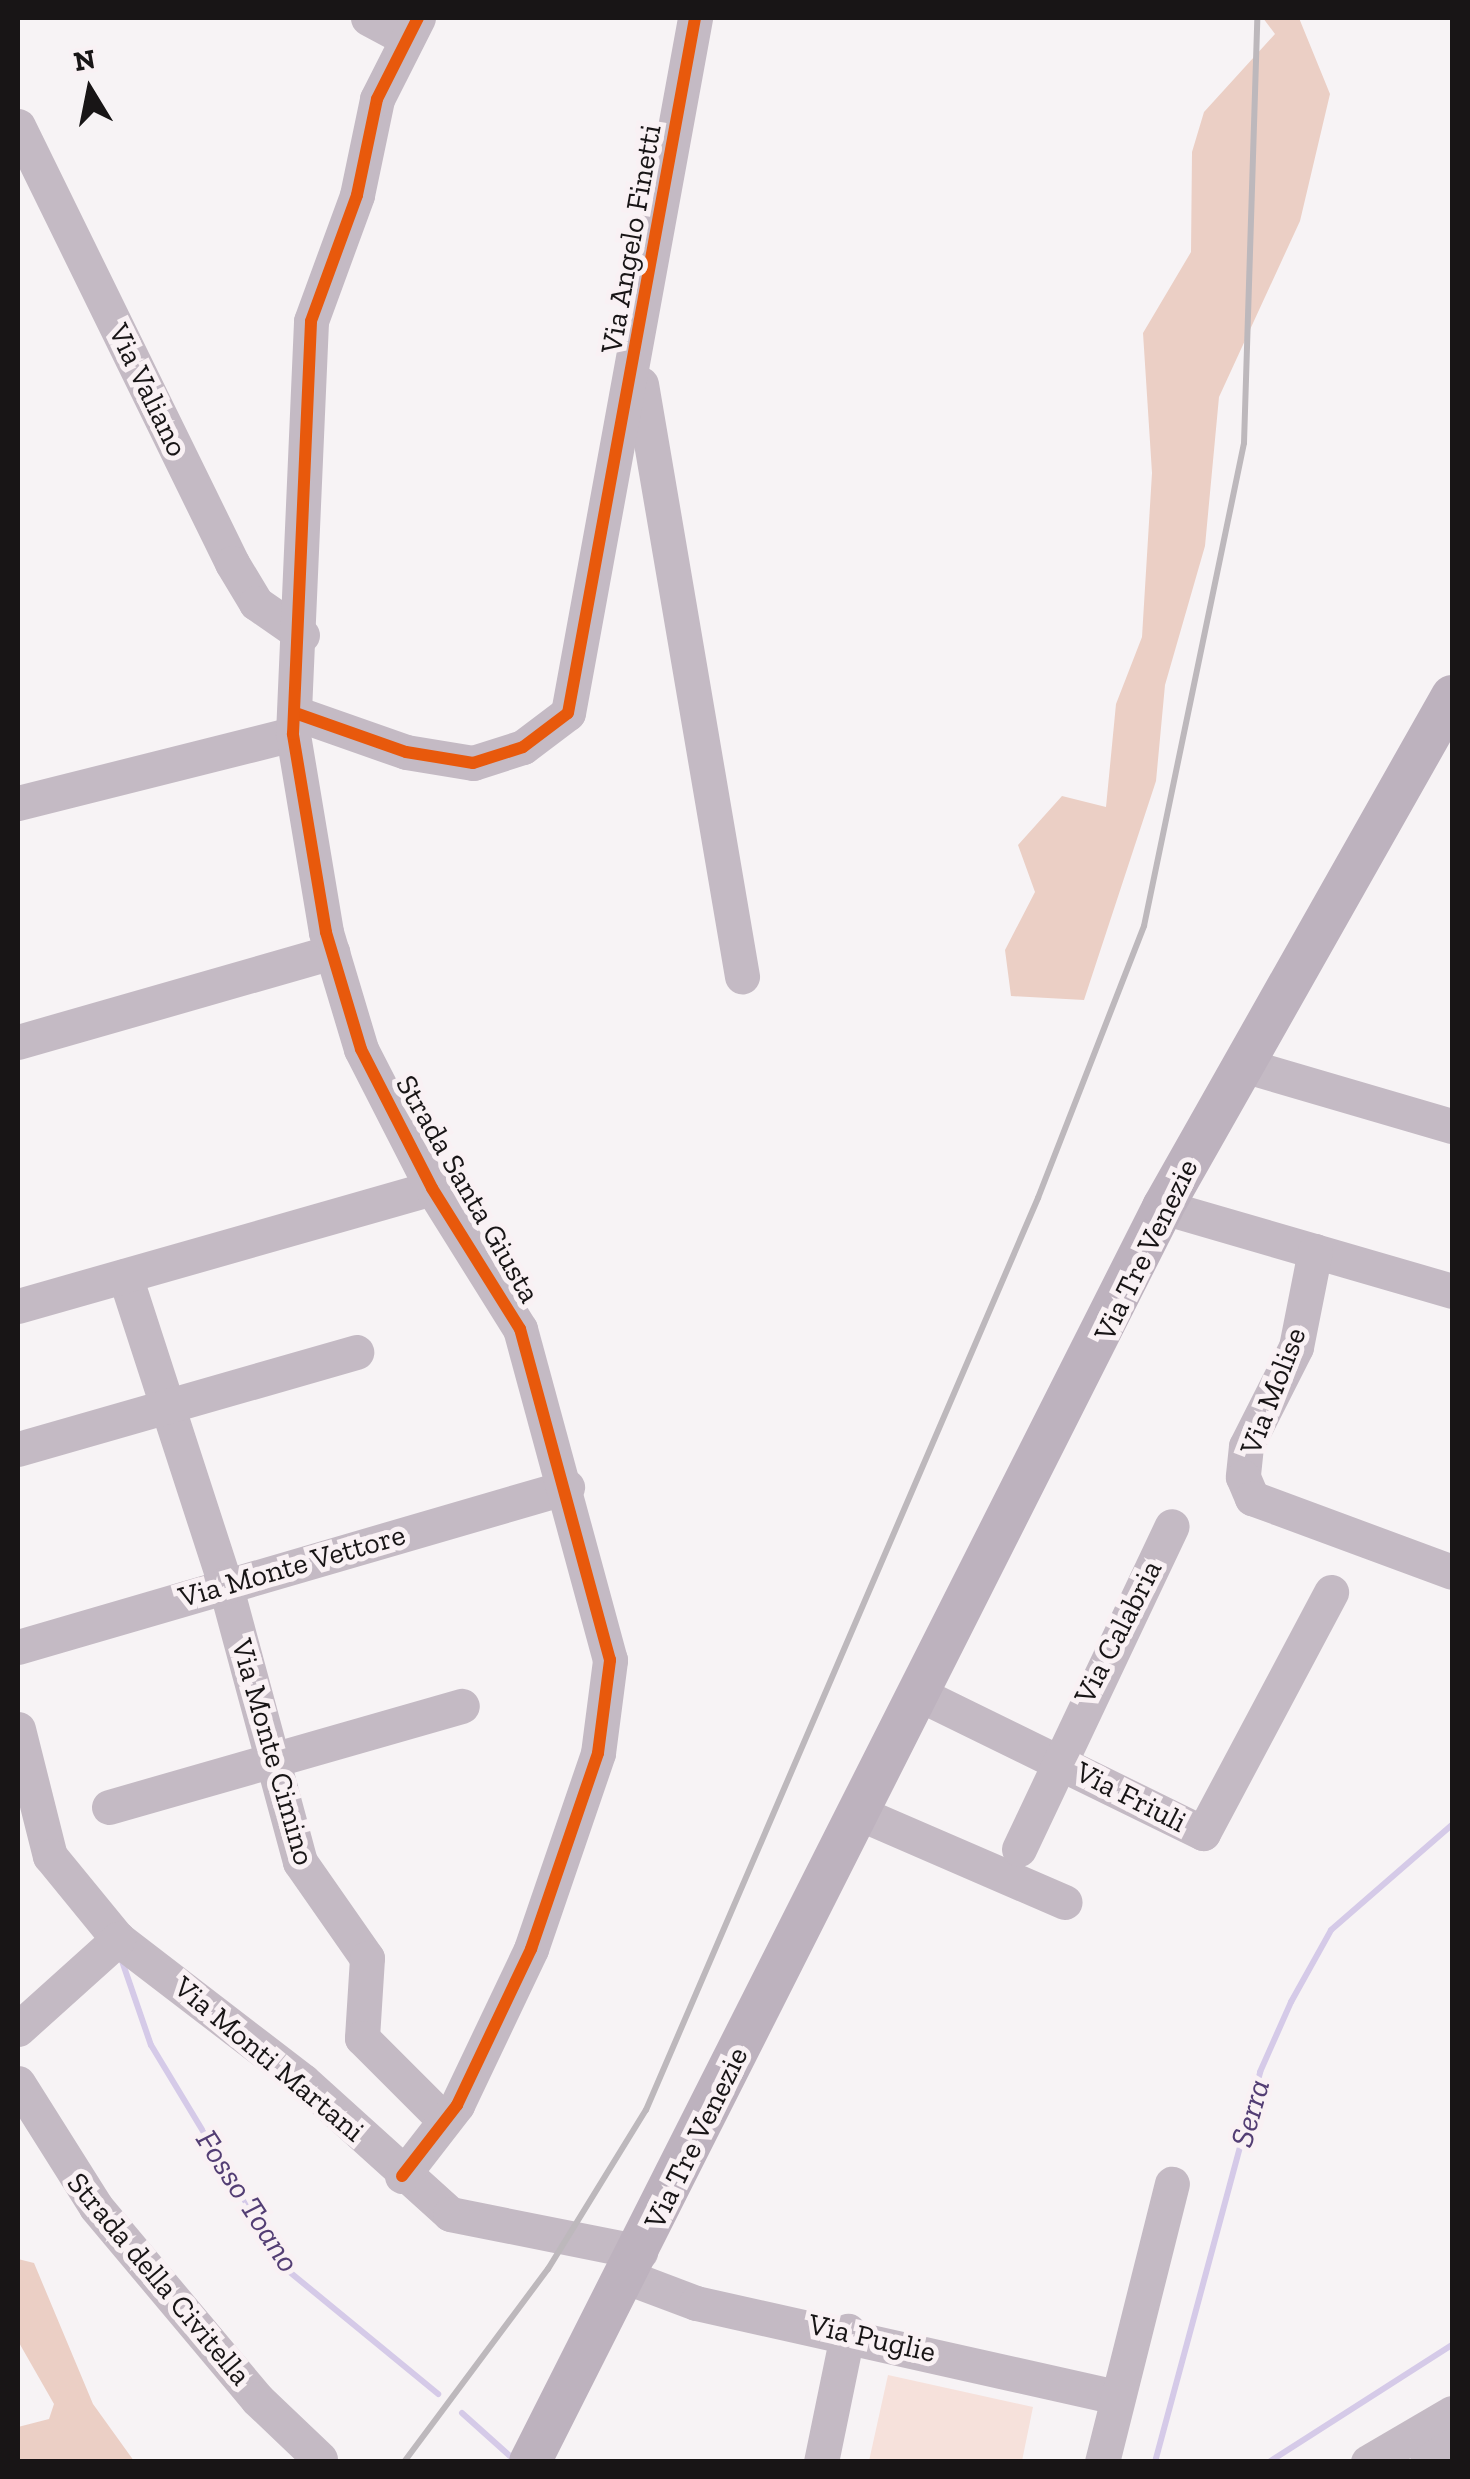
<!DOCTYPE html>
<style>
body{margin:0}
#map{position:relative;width:1470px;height:2479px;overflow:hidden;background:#f7f3f5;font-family:"Zilla Slab",serif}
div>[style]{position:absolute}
.green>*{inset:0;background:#f6e1db}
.forest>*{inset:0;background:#ebcfc5}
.stream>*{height:6px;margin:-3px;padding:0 3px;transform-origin:3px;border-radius:3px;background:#d5cae8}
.minor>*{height:35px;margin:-17.5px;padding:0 17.5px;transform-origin:17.5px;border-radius:17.5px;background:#c4bac4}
.major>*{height:42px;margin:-21px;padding:0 21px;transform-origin:21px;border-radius:21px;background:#bdb2be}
.rail>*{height:6px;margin:-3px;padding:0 3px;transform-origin:3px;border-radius:3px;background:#bdb8bc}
.cycleway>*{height:12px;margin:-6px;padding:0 6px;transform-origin:6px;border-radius:6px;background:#e8590c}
span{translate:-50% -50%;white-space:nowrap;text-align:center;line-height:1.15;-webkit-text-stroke:10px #f9f1f4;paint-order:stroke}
.street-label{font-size:30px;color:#181516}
.water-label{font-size:32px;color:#533e74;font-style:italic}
.frame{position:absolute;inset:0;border:20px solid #181516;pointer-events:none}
.north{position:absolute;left:40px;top:40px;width:100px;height:100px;-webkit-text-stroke:8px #f9f1f4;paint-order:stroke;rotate:350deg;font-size:28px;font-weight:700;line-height:40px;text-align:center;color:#181516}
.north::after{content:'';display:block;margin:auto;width:35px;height:45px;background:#181516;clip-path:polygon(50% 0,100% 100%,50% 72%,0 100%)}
</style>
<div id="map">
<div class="green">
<i style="clip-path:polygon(888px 2375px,1033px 2407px,1022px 2461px,869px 2461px)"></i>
</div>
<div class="forest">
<i style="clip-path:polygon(1263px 18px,1299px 18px,1330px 94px,1300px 221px,1219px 397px,1205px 546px,1165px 685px,1156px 781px,1084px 1000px,1011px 996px,1005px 950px,1035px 892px,1018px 845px,1062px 796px,1106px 807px,1116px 704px,1142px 637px,1152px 473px,1143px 333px,1191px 252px,1192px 152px,1204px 112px,1275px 34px)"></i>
<i style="clip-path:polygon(18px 2259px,34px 2263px,93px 2404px,134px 2461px,18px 2461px,18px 2427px,49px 2419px,54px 2404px,18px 2341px)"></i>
</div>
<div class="stream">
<i style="left:122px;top:1961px;width:89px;rotate:71deg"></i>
<i style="left:151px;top:2045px;width:262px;rotate:58.9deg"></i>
<i style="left:286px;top:2269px;width:197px;rotate:39.4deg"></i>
<i style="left:462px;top:2413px;width:64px;rotate:41.9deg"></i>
<i style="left:1155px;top:2462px;width:404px;rotate:-74.9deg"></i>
<i style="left:1260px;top:2072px;width:77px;rotate:-66.1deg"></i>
<i style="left:1291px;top:2002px;width:82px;rotate:-60.9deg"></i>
<i style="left:1331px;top:1930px;width:160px;rotate:-41deg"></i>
<i style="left:1269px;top:2462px;width:217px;rotate:-32.6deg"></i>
</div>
<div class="minor">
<i style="left:368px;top:18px;width:44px;rotate:28.3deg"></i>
<i style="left:18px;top:126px;width:487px;rotate:63.9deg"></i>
<i style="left:232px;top:563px;width:47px;rotate:59deg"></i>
<i style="left:256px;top:603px;width:56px;rotate:34.8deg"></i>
<i style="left:641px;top:384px;width:601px;rotate:80.32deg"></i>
<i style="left:298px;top:714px;width:114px;rotate:19.4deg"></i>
<i style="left:406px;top:752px;width:68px;rotate:9.3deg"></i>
<i style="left:473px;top:763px;width:52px;rotate:-17.7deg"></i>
<i style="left:523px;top:747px;width:56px;rotate:-37.1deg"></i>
<i style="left:568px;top:713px;width:707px;rotate:-79.64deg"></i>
<i style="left:18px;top:803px;width:284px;rotate:-14.1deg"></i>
<i style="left:18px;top:1042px;width:327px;rotate:-16deg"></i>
<i style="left:1243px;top:1065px;width:218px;rotate:16.3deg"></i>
<i style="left:1163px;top:1207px;width:301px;rotate:16.2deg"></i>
<i style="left:1315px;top:1251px;width:98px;rotate:101.2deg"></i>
<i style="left:1296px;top:1347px;width:111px;rotate:116.8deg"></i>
<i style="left:1246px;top:1446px;width:31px;rotate:96deg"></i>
<i style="left:1243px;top:1477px;width:23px;rotate:67deg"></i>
<i style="left:1252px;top:1498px;width:213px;rotate:20.3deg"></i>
<i style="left:125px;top:1276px;width:324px;rotate:72deg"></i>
<i style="left:225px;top:1584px;width:288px;rotate:74.9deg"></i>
<i style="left:300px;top:1862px;width:117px;rotate:55.1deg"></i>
<i style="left:367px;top:1958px;width:80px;rotate:93.6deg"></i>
<i style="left:362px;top:2038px;width:112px;rotate:45deg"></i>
<i style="left:18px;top:1306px;width:430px;rotate:-15.9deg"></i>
<i style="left:18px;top:1449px;width:352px;rotate:-16deg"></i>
<i style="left:18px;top:1647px;width:572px;rotate:-16.25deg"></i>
<i style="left:921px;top:1695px;width:314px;rotate:26.1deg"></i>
<i style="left:1203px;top:1833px;width:273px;rotate:-62deg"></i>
<i style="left:18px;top:1729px;width:131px;rotate:75.9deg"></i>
<i style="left:50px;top:1856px;width:107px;rotate:50.7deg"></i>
<i style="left:118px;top:1939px;width:233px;rotate:37.5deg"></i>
<i style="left:303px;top:2081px;width:198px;rotate:42.1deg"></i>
<i style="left:450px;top:2214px;width:194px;rotate:11.3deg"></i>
<i style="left:109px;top:1807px;width:367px;rotate:-16deg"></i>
<i style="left:859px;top:1813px;width:224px;rotate:23.4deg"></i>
<i style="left:1019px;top:1849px;width:357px;rotate:-64.7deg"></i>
<i style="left:18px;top:2029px;width:135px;rotate:-42deg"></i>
<i style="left:18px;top:2083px;width:146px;rotate:57.8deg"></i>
<i style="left:96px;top:2207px;width:251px;rotate:50deg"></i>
<i style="left:257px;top:2399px;width:87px;rotate:43.6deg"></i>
<i style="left:402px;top:2176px;width:90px;rotate:-52.2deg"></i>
<i style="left:457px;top:2105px;width:173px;rotate:-64.6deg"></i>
<i style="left:531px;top:1949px;width:207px;rotate:-71.1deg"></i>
<i style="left:598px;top:1753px;width:94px;rotate:-82.6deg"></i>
<i style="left:610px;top:1660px;width:343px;rotate:-105.2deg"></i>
<i style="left:520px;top:1329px;width:166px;rotate:-122deg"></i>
<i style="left:432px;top:1188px;width:156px;rotate:-117.1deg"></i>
<i style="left:361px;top:1049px;width:122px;rotate:-106.7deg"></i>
<i style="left:326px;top:932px;width:201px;rotate:-99.5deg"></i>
<i style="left:293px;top:734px;width:413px;rotate:-87.5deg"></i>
<i style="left:311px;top:321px;width:134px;rotate:-69.9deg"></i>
<i style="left:357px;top:195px;width:98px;rotate:-78.2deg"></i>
<i style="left:377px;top:99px;width:91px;rotate:-63.2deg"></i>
<i style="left:627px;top:2277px;width:74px;rotate:20.6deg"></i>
<i style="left:696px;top:2303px;width:432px;rotate:12.6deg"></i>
<i style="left:821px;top:2462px;width:134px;rotate:-78.4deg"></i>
<i style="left:1102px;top:2462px;width:287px;rotate:-75.9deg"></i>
<i style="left:1368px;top:2462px;width:97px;rotate:-30.3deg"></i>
<i style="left:1427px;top:2462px;width:30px;rotate:-33deg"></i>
</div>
<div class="major">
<i style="left:530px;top:2462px;width:1406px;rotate:-63.23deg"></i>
<i style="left:1163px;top:1207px;width:587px;rotate:-60.51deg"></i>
</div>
<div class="rail">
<i style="left:404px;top:2462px;width:241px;rotate:-53.3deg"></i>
<i style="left:548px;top:2269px;width:187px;rotate:-58.4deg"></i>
<i style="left:646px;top:2110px;width:993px;rotate:-66.74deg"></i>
<i style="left:1038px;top:1198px;width:292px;rotate:-68.7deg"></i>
<i style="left:1144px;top:926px;width:493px;rotate:-78.3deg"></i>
<i style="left:1244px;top:443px;width:425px;rotate:-88.2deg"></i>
</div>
<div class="cycleway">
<i style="left:298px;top:714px;width:114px;rotate:19.4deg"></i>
<i style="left:406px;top:752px;width:68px;rotate:9.3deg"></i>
<i style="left:473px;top:763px;width:52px;rotate:-17.7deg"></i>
<i style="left:523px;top:747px;width:56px;rotate:-37.1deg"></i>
<i style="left:568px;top:713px;width:707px;rotate:-79.64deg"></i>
<i style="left:402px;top:2176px;width:90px;rotate:-52.2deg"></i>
<i style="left:457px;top:2105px;width:173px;rotate:-64.6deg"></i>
<i style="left:531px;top:1949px;width:207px;rotate:-71.1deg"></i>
<i style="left:598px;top:1753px;width:94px;rotate:-82.6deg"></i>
<i style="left:610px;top:1660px;width:343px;rotate:-105.2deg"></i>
<i style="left:520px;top:1329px;width:166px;rotate:-122deg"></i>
<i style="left:432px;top:1188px;width:156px;rotate:-117.1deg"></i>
<i style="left:361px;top:1049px;width:122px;rotate:-106.7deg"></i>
<i style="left:326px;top:932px;width:201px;rotate:-99.5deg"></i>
<i style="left:293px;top:734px;width:413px;rotate:-87.5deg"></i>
<i style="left:311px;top:321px;width:134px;rotate:-69.9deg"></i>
<i style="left:357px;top:195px;width:98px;rotate:-78.2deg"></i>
<i style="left:377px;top:99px;width:91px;rotate:-63.2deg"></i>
</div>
<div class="street-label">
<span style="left:631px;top:239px;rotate:-80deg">Via Angelo Finetti</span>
<span style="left:148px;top:390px;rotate:64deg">Via Valiano</span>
<span style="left:468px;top:1189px;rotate:60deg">Strada Santa Giusta</span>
<span style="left:1146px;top:1250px;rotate:-64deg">Via Tre Venezie</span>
<span style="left:1273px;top:1391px;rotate:-69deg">Via Molise</span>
<span style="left:292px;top:1566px;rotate:-16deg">Via Monte Vettore</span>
<span style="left:1118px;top:1632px;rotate:-63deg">Via Calabria</span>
<span style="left:273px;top:1752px;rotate:74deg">Via Monte Cimino</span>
<span style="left:1131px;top:1797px;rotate:27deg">Via Friuli</span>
<span style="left:269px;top:2059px;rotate:40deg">Via Monti Martani</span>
<span style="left:696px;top:2138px;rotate:-64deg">Via Tre Venezie</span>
<span style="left:159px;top:2279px;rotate:50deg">Strada della Civitella</span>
<span style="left:872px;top:2338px;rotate:13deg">Via Puglie</span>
</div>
<div class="water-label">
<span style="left:1250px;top:2113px;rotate:-74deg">Serra</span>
<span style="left:248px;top:2201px;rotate:57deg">Fosso Toano</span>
</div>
<div class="frame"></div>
<div class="north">N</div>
</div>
